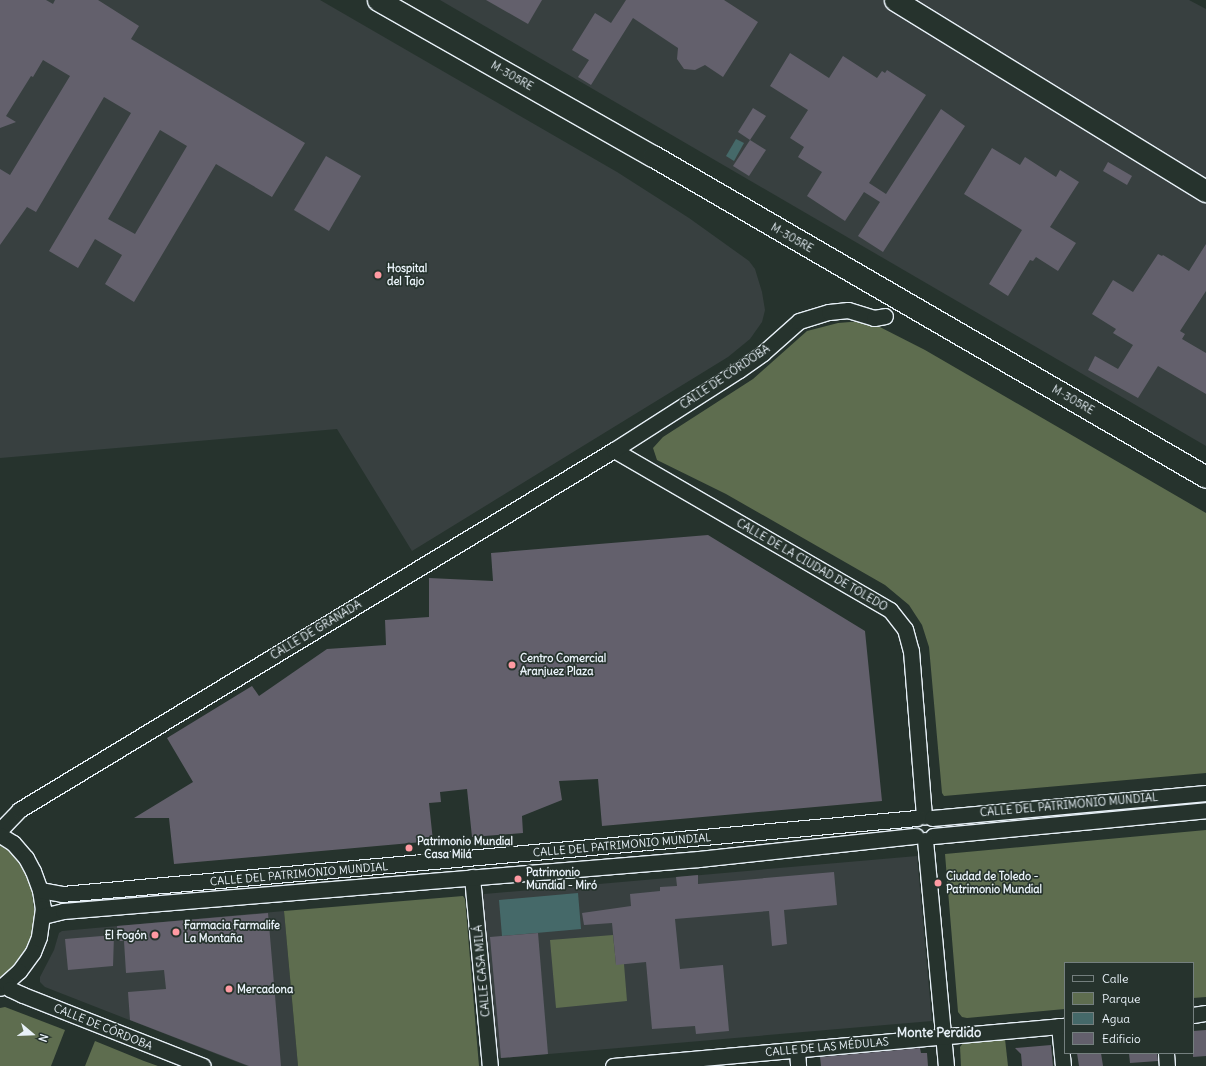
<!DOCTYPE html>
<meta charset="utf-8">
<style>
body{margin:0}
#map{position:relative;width:1206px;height:1066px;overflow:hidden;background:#26332d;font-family:Delius,sans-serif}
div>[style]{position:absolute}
.built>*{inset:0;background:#384040}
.green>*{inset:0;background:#5e6d4f}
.water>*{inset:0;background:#456969}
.building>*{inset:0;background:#63606c}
.roads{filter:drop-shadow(1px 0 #e8f1f8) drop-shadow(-1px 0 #e8f1f8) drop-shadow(0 1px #e8f1f8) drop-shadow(0 -1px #e8f1f8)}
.minor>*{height:15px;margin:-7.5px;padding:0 7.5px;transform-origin:7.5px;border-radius:7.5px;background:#26332d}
.secondary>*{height:21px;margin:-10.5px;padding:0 10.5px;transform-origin:10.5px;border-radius:10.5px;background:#26332d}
.dots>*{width:11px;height:11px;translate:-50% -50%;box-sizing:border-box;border:2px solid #26332d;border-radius:50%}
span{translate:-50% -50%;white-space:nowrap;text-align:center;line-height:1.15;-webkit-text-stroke:3.5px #26332d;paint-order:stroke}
.street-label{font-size:11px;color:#e8f1f8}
.poi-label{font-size:11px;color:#e8f1f8;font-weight:700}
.left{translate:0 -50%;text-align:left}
.right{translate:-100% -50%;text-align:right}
.quarter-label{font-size:13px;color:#e8f1f8;font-weight:700}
.legend{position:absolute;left:1064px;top:962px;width:130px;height:92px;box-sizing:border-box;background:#26332d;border:1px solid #747f7e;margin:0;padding:5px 7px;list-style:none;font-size:12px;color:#e8f1f8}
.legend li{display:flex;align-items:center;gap:8px;height:20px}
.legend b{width:20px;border:1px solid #747f7e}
.north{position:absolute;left:12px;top:1014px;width:40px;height:40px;-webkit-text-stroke:3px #26332d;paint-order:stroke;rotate:109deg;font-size:11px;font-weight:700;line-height:16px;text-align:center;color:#e8f1f8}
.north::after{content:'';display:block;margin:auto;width:14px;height:18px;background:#e8f1f8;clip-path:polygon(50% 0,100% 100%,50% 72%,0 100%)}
</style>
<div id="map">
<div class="built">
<i style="clip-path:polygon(0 0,320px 0,617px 172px,689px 218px,749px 261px,755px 269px,762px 292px,765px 310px,762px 322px,750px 339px,728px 357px,412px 551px,337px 429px,0 458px)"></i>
<i style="clip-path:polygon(440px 0,1189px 0,1206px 9px,1206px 446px)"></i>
<i style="clip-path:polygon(917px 856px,932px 1021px,501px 1058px,497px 1057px,483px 896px,484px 894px)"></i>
<i style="clip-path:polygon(284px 911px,298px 1066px,247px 1066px,45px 987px,40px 982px,40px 977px,54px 950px,59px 933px,62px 931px)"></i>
</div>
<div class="green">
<i style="clip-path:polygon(863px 321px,872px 323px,925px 350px,1206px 513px,1206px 773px,944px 796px,942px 793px,929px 647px,922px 625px,909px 605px,885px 585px,726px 494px,657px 460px,653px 448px,663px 437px,753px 379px,807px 331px,838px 323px)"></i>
<i style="clip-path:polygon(1206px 830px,1206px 997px,1193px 998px,1193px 963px,1065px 963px,1065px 1009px,967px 1018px,962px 1017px,958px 1012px,945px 854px)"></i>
<i style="clip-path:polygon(0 843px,12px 853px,22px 866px,31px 885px,35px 916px,34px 931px,23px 957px,0 980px)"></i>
<i style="clip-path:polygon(463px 896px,465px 899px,479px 1066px,298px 1066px,284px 911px)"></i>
<i style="clip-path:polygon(613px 935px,616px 964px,624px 964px,627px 1001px,556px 1008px,550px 940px)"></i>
<i style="clip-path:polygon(5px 1007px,65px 1030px,51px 1066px,0 1066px,0 1008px)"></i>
<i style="clip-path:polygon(1005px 1039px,1008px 1066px,961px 1066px,960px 1047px,963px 1043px)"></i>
<i style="clip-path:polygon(95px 1041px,144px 1061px,158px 1066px,85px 1066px)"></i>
</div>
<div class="water">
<i style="clip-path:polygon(736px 139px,744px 143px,734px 161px,726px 156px)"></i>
<i style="clip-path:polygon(578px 893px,581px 929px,502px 936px,499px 900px)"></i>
</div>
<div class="building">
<i style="clip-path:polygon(evenodd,0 0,46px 0,53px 4px,55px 0,98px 0,139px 26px,131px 39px,305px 143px,272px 197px,216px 164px,134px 302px,105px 284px,122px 255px,95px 239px,78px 268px,49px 251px,131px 113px,104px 97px,36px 212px,27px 207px,0 245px,0 169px,10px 175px,70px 76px,43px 60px,33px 77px,31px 76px,6px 116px,16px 122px,0 128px,0 0,160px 130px,187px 146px,135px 234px,108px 219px,160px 130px)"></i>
<i style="clip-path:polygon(486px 0,542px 0,528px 24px)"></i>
<i style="clip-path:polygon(626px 0,724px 0,758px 22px,723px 77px,705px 65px,695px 70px,684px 69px,677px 59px,678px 48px,633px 18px,591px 85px,578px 77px,589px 60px,572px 50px,595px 13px,611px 23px)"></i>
<i style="clip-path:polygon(790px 53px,829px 78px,843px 56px,877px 78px,882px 71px,885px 73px,887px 70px,926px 95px,869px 183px,886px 194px,941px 109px,965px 126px,883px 252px,858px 236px,880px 202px,864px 192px,845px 221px,807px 196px,822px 172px,798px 157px,804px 147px,790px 138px,808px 110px,770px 86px)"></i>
<i style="clip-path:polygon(753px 108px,766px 116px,750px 140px,738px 132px)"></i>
<i style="clip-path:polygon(750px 140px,766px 150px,749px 176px,733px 166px)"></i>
<i style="clip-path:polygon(992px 148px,1020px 165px,1025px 157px,1056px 177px,1060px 170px,1079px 182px,1050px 227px,1076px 243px,1058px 271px,1036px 257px,1033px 261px,1030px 260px,1008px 296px,989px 284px,1022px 230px,964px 194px)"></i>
<i style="clip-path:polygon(326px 156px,361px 176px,329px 231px,294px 210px)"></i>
<i style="clip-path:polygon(1108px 162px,1132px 176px,1127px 185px,1103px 171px)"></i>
<i style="clip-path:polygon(1206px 244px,1206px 291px,1180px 331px,1185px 334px,1182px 339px,1206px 353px,1206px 394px,1158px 366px,1138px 398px,1088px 370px,1095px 356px,1118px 369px,1133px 345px,1113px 333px,1116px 329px,1092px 314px,1113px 280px,1133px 292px,1158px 254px,1162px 256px,1163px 255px,1189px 271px)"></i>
<i style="clip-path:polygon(708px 535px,865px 631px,882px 801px,602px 826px,598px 779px,559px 781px,562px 800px,522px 816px,523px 833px,472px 837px,467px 789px,440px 792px,441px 802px,429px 803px,433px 841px,174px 864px,169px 818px,134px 818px,193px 782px,167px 738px,252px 686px,259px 696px,327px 649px,386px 645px,385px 620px,429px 617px,429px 578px,493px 581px,491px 553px)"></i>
<i style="clip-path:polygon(834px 872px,837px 905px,784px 910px,787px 944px,772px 946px,769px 911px,675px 919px,680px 969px,723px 965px,729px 1031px,696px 1034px,695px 1026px,652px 1029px,646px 962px,616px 965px,612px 923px,584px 925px,582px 913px,631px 906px,630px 894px,660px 891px,660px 887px,677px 886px,676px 877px,698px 875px,698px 884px)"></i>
<i style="clip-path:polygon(268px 913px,281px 1066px,249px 1066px,130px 1020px,128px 992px,166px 989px,164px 970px,126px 973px,124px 941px,118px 941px,117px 926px)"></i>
<i style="clip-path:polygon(538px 933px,548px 1054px,501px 1058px,490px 937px)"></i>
<i style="clip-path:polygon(114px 935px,113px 966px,68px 970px,65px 939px)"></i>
<i style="clip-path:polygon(1206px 1030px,1206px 1056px,1193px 1057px,1193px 1031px)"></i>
<i style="clip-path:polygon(1051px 1045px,1053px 1066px,1022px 1066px,1021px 1054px,1015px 1048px)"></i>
<i style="clip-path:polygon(920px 1048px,921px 1053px,927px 1053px,928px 1066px,821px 1066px,820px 1057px)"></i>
<i style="clip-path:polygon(1077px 1053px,1101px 1053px,1103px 1066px,1079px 1066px)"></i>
<i style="clip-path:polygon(1129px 1053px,1157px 1053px,1158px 1061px,1130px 1063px)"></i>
</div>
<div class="roads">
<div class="minor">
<i style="left:614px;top:450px;width:319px;rotate:30.1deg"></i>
<i style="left:890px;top:610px;width:24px;rotate:52deg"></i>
<i style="left:905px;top:629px;width:23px;rotate:75deg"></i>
<i style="left:911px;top:651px;width:166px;rotate:85.5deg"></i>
<i style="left:932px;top:818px;width:275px;rotate:-5.2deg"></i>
<i style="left:0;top:830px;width:28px;rotate:-46deg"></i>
<i style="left:19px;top:810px;width:695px;rotate:-31.18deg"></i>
<i style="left:614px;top:450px;width:148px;rotate:-32.6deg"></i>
<i style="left:739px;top:370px;width:29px;rotate:-35deg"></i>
<i style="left:763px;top:353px;width:48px;rotate:-41.6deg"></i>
<i style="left:799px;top:321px;width:31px;rotate:-17deg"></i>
<i style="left:829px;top:312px;width:19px;rotate:-6deg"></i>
<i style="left:848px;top:310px;width:27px;rotate:17deg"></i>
<i style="left:874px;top:318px;width:11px;rotate:-10deg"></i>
<i style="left:0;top:835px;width:15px;rotate:32deg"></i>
<i style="left:13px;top:843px;width:20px;rotate:49deg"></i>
<i style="left:26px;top:858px;width:15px;rotate:62deg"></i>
<i style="left:33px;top:871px;width:20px;rotate:70deg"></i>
<i style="left:40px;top:890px;width:18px;rotate:81deg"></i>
<i style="left:43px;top:908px;width:29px;rotate:98deg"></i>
<i style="left:39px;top:937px;width:16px;rotate:112deg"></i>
<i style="left:33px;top:952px;width:24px;rotate:126deg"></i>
<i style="left:19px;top:971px;width:25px;rotate:138deg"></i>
<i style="left:933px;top:836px;width:274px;rotate:-5.4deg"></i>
<i style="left:925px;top:840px;width:227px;rotate:84.7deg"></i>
<i style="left:472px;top:877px;width:190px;rotate:84.6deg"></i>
<i style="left:40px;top:890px;width:22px;rotate:10deg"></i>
<i style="left:62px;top:894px;width:858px;rotate:-5.08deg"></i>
<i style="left:43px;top:916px;width:21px;rotate:-14deg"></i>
<i style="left:63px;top:911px;width:638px;rotate:-4.67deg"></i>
<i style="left:699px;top:859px;width:218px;rotate:-6.1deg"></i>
<i style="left:6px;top:983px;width:7px;rotate:56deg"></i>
<i style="left:10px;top:989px;width:14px;rotate:25deg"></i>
<i style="left:23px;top:995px;width:193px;rotate:21.5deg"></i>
<i style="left:1193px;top:1015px;width:13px;rotate:-9deg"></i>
<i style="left:1059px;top:1026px;width:40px;rotate:84.3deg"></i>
<i style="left:797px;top:1050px;width:16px;rotate:86deg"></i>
<i style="left:1166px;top:1053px;width:13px;rotate:86deg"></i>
<i style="left:613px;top:1066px;width:454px;rotate:-5.1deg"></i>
</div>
<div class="secondary">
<i style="left:378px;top:0;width:316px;rotate:29.6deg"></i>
<i style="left:653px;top:156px;width:639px;rotate:30.13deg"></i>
<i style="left:895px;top:0;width:365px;rotate:31.6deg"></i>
</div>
</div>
<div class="dots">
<i style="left:378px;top:275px;background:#ff9aa2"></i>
<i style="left:512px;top:665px;background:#ff9aa2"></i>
<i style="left:409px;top:848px;background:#ff9aa2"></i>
<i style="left:518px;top:879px;background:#ff9aa2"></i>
<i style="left:938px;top:883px;background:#ff9aa2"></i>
<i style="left:176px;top:932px;background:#ff9aa2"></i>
<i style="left:155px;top:935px;background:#ff9aa2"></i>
<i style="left:229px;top:989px;background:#ff9aa2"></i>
</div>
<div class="street-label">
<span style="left:512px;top:76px;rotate:30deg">M-305RE</span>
<span style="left:792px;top:238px;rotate:30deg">M-305RE</span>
<span style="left:725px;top:377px;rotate:-34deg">CALLE DE CÓRDOBA</span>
<span style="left:1073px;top:400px;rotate:30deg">M-305RE</span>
<span style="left:812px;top:565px;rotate:30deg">CALLE DE LA CIUDAD DE TOLEDO</span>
<span style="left:316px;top:630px;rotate:-31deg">CALLE DE GRANADA</span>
<span style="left:1069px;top:805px;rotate:-5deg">CALLE DEL PATRIMONIO MUNDIAL</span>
<span style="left:622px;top:845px;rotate:-5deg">CALLE DEL PATRIMONIO MUNDIAL</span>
<span style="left:299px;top:874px;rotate:-5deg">CALLE DEL PATRIMONIO MUNDIAL</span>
<span style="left:482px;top:971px;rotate:-95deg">CALLE CASA MILÁ</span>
<span style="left:103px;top:1027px;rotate:22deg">CALLE DE CÓRDOBA</span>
<span style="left:827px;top:1047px;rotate:-5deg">CALLE DE LAS MÉDULAS</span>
</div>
<div class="poi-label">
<span class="left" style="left:387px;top:275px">Hospital<br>del Tajo</span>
<span class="left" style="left:520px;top:665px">Centro Comercial<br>Aranjuez Plaza</span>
<span class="left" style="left:417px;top:848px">Patrimonio Mundial<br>- Casa Milá</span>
<span class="left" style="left:526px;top:879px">Patrimonio<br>Mundial - Miró</span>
<span class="left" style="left:946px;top:883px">Ciudad de Toledo -<br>Patrimonio Mundial</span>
<span class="left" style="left:184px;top:932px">Farmacia Farmalife<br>La Montaña</span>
<span class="right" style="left:147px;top:935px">El Fogón</span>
<span class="left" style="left:237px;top:989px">Mercadona</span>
</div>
<div class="quarter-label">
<span style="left:939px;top:1033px">Monte Perdido</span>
</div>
<ul class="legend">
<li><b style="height:5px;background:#26332d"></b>Calle</li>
<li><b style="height:11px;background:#5e6d4f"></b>Parque</li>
<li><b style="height:11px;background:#456969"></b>Agua</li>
<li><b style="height:11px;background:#63606c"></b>Edificio</li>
</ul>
<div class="north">N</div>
</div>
